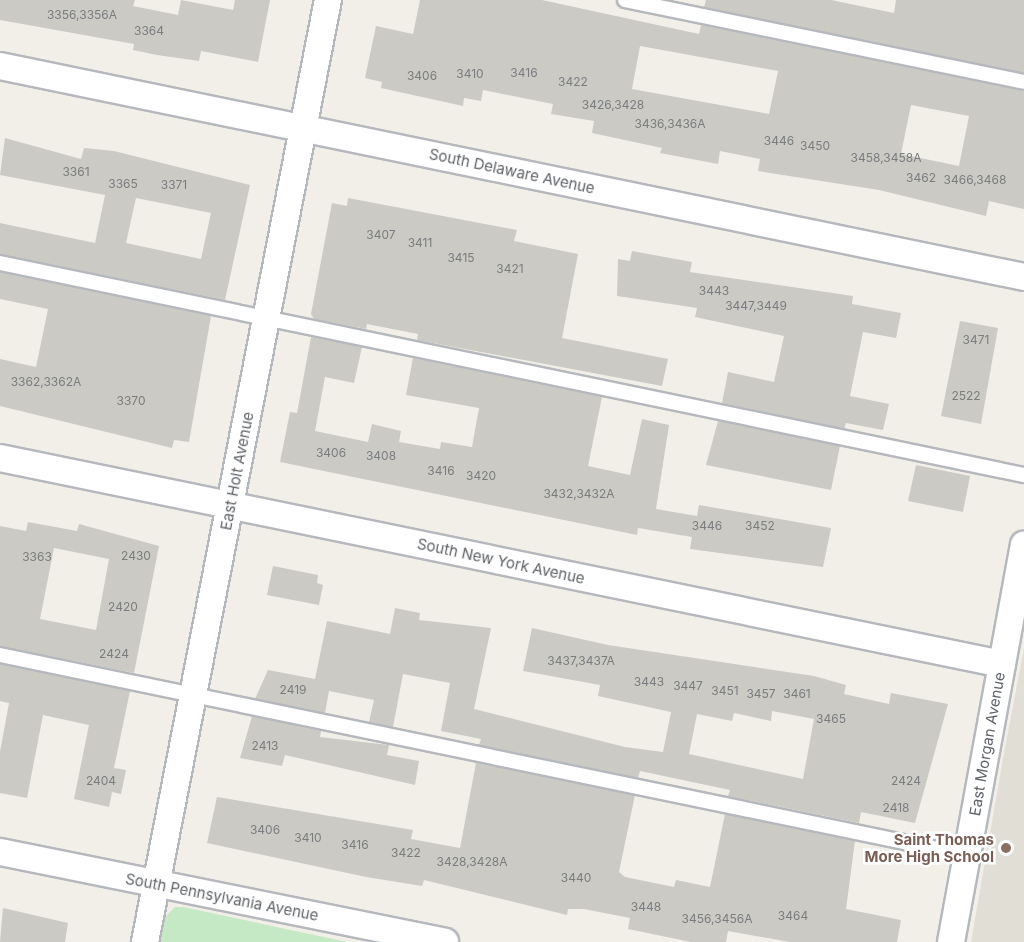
<!DOCTYPE html>
<style>
body{margin:0}
#map{position:relative;width:1024px;height:942px;overflow:hidden;background:#f1efe8;font-family:Inter,sans-serif}
div>[style]{position:absolute}
.education>*{inset:0;background:#e1ded6}
.green>*{inset:0;background:#c5e8c5}
.building>*{inset:0;background:#cccac5}
.roads{filter:drop-shadow(2px 0 #b5b8bc) drop-shadow(-2px 0 #b5b8bc) drop-shadow(0 2px #b5b8bc) drop-shadow(0 -2px #b5b8bc)}
.lane>*{height:14px;margin:-7px;padding:0 7px;transform-origin:7px;border-radius:7px;background:#fff}
.street>*{height:26px;margin:-13px;padding:0 13px;transform-origin:13px;border-radius:13px;background:#fff}
.dots>*{width:16px;height:16px;translate:-50% -50%;box-sizing:border-box;border:3px solid #fff;border-radius:50%}
span{translate:-50% -50%;white-space:nowrap;text-align:center;line-height:1.15;-webkit-text-stroke:5px #fff;paint-order:stroke}
.number-label{font-size:12px;color:#7a7d7f}
.number-label span{-webkit-text-stroke-width:0}
.street-label{font-size:15px;color:#5f6368}
.education-label{font-size:15px;color:#785e54;font-weight:700}
.right{translate:-100% -50%;text-align:right}
</style>
<div id="map">
<div class="education">
<i style="clip-path:polygon(1024px 648px,1024px 942px,971px 942px,1004px 753px)"></i>
</div>
<div class="green">
<i style="clip-path:polygon(175px 907px,183px 907px,347px 942px,160px 942px,165px 917px)"></i>
</div>
<div class="building">
<i style="clip-path:polygon(0 0,135px 0,133px 6px,178px 15px,181px 0,233px 10px,235px 0,270px 0,258px 62px,201px 51px,199px 61px,157px 55px,133px 50px,134px 44px,0 20px)"></i>
<i style="clip-path:polygon(evenodd,420px 0,542px 0,699px 34px,701px 25px,1024px 91px,1024px 209px,989px 201px,986px 216px,879px 190px,758px 171px,760px 159px,720px 151px,718px 164px,660px 153px,662px 148px,592px 133px,594px 121px,551px 114px,553px 104px,483px 90px,481px 101px,464px 98px,463px 106px,381px 88px,382px 82px,365px 78px,376px 26px,413px 34px,420px 0,640px 46px,778px 71px,769px 114px,632px 89px,640px 46px,420px 0,911px 105px,969px 116px,959px 166px,901px 154px,911px 105px)"></i>
<i style="clip-path:polygon(706px 0,831px 0,894px 13px,896px 0,1024px 0,1024px 73px,704px 7px)"></i>
<i style="clip-path:polygon(evenodd,5px 138px,81px 159px,84px 148px,114px 151px,250px 185px,225px 300px,0 254px,0 223px,95px 243px,105px 195px,0 175px,5px 138px,136px 198px,211px 213px,201px 259px,126px 243px,136px 198px)"></i>
<i style="clip-path:polygon(348px 198px,517px 230px,514px 241px,578px 254px,562px 338px,668px 359px,662px 386px,417px 340px,418px 334px,367px 324px,366px 329px,314px 319px,311px 314px,332px 203px,347px 206px)"></i>
<i style="clip-path:polygon(632px 251px,692px 262px,690px 272px,853px 296px,852px 304px,901px 313px,896px 338px,863px 332px,850px 396px,889px 404px,883px 430px,846px 423px,844px 429px,722px 403px,728px 372px,774px 382px,784px 336px,695px 317px,697px 308px,617px 296px,618px 259px,630px 261px)"></i>
<i style="clip-path:polygon(0 272px,211px 316px,189px 442px,174px 440px,172px 448px,0 406px,0 359px,36px 367px,48px 309px,0 299px)"></i>
<i style="clip-path:polygon(960px 321px,998px 328px,981px 424px,941px 416px)"></i>
<i style="clip-path:polygon(311px 337px,362px 347px,354px 383px,325px 377px,315px 431px,368px 442px,372px 424px,401px 431px,399px 442px,440px 449px,441px 442px,472px 447px,479px 408px,406px 395px,413px 358px,602px 397px,588px 466px,630px 475px,642px 419px,669px 425px,656px 509px,697px 516px,699px 505px,831px 528px,823px 567px,690px 549px,692px 537px,638px 528px,637px 535px,280px 462px,290px 412px,297px 413px)"></i>
<i style="clip-path:polygon(718px 421px,840px 446px,831px 490px,706px 465px)"></i>
<i style="clip-path:polygon(916px 465px,970px 476px,963px 512px,908px 501px)"></i>
<i style="clip-path:polygon(evenodd,28px 522px,77px 531px,79px 524px,159px 546px,134px 673px,0 646px,0 526px,26px 531px,28px 522px,54px 548px,109px 559px,96px 630px,40px 619px,54px 548px)"></i>
<i style="clip-path:polygon(273px 566px,318px 575px,317px 583px,323px 585px,319px 605px,267px 595px)"></i>
<i style="clip-path:polygon(evenodd,395px 608px,420px 613px,419px 620px,491px 628px,474px 709px,625px 747px,663px 752px,671px 712px,598px 696px,600px 685px,523px 671px,532px 628px,608px 645px,814px 676px,846px 685px,844px 694px,889px 704px,891px 693px,948px 704px,915px 823px,861px 812px,859px 823px,728px 796px,730px 790px,640px 771px,638px 778px,479px 745px,481px 739px,441px 731px,450px 683px,403px 674px,393px 727px,369px 722px,374px 700px,329px 691px,325px 713px,255px 699px,268px 670px,315px 679px,327px 621px,390px 634px,395px 608px,772px 711px,814px 719px,803px 779px,689px 754px,697px 714px,732px 721px,734px 713px,771px 721px,772px 711px)"></i>
<i style="clip-path:polygon(0 664px,130px 691px,114px 768px,126px 770px,121px 794px,112px 792px,109px 807px,74px 799px,89px 725px,43px 715px,27px 798px,0 793px,0 752px,9px 703px,0 701px)"></i>
<i style="clip-path:polygon(252px 716px,321px 731px,320px 737px,389px 745px,387px 755px,419px 761px,415px 785px,285px 755px,282px 766px,240px 758px)"></i>
<i style="clip-path:polygon(476px 763px,635px 795px,619px 872px,625px 877px,674px 887px,676px 880px,710px 887px,725px 814px,855px 841px,846px 909px,901px 920px,897px 942px,790px 942px,728px 931px,726px 942px,691px 942px,628px 929px,630px 918px,584px 909px,568px 909px,567px 915px,424px 880px,422px 886px,366px 877px,207px 843px,217px 797px,413px 830px,411px 839px,460px 848px)"></i>
<i style="clip-path:polygon(3px 908px,68px 923px,65px 942px,0 942px)"></i>
</div>
<div class="roads">
<div class="lane">
<i style="left:625px;top:0;width:407px;rotate:11.6deg"></i>
<i style="left:0;top:263px;width:1046px;rotate:11.7deg"></i>
<i style="left:0;top:655px;width:987px;rotate:11.69deg"></i>
</div>
<div class="street">
<i style="left:0;top:66px;width:1046px;rotate:11.64deg"></i>
<i style="left:0;top:458px;width:1023px;rotate:11.62deg"></i>
<i style="left:0;top:852px;width:454px;rotate:11.4deg"></i>
<i style="left:145px;top:942px;width:960px;rotate:-79.01deg"></i>
<i style="left:951px;top:942px;width:404px;rotate:-79.6deg"></i>
</div>
</div>
<div class="dots">
<i style="left:1006px;top:848px;background:#8d6e63"></i>
</div>
<div class="number-label">
<span style="left:82px;top:15px">3356,3356A</span>
<span style="left:149px;top:31px">3364</span>
<span style="left:524px;top:73px">3416</span>
<span style="left:470px;top:74px">3410</span>
<span style="left:422px;top:76px">3406</span>
<span style="left:573px;top:82px">3422</span>
<span style="left:613px;top:105px">3426,3428</span>
<span style="left:670px;top:124px">3436,3436A</span>
<span style="left:779px;top:141px">3446</span>
<span style="left:815px;top:146px">3450</span>
<span style="left:886px;top:158px">3458,3458A</span>
<span style="left:76px;top:172px">3361</span>
<span style="left:921px;top:178px">3462</span>
<span style="left:975px;top:180px">3466,3468</span>
<span style="left:123px;top:184px">3365</span>
<span style="left:174px;top:185px">3371</span>
<span style="left:381px;top:235px">3407</span>
<span style="left:420px;top:243px">3411</span>
<span style="left:461px;top:258px">3415</span>
<span style="left:510px;top:269px">3421</span>
<span style="left:714px;top:291px">3443</span>
<span style="left:756px;top:306px">3447,3449</span>
<span style="left:976px;top:340px">3471</span>
<span style="left:46px;top:382px">3362,3362A</span>
<span style="left:966px;top:396px">2522</span>
<span style="left:131px;top:401px">3370</span>
<span style="left:331px;top:453px">3406</span>
<span style="left:381px;top:456px">3408</span>
<span style="left:441px;top:471px">3416</span>
<span style="left:481px;top:476px">3420</span>
<span style="left:579px;top:494px">3432,3432A</span>
<span style="left:707px;top:526px">3446</span>
<span style="left:760px;top:526px">3452</span>
<span style="left:136px;top:556px">2430</span>
<span style="left:37px;top:557px">3363</span>
<span style="left:123px;top:607px">2420</span>
<span style="left:114px;top:654px">2424</span>
<span style="left:581px;top:661px">3437,3437A</span>
<span style="left:649px;top:682px">3443</span>
<span style="left:688px;top:686px">3447</span>
<span style="left:293px;top:690px">2419</span>
<span style="left:725px;top:691px">3451</span>
<span style="left:761px;top:694px">3457</span>
<span style="left:797px;top:694px">3461</span>
<span style="left:831px;top:719px">3465</span>
<span style="left:265px;top:746px">2413</span>
<span style="left:101px;top:781px">2404</span>
<span style="left:906px;top:781px">2424</span>
<span style="left:896px;top:808px">2418</span>
<span style="left:265px;top:830px">3406</span>
<span style="left:308px;top:838px">3410</span>
<span style="left:355px;top:845px">3416</span>
<span style="left:406px;top:853px">3422</span>
<span style="left:472px;top:862px">3428,3428A</span>
<span style="left:576px;top:878px">3440</span>
<span style="left:646px;top:907px">3448</span>
<span style="left:793px;top:916px">3464</span>
<span style="left:717px;top:919px">3456,3456A</span>
</div>
<div class="street-label">
<span style="left:512px;top:171px;rotate:12deg">South Delaware Avenue</span>
<span style="left:237px;top:471px;rotate:-79deg">East Holt Avenue</span>
<span style="left:501px;top:561px;rotate:12deg">South New York Avenue</span>
<span style="left:987px;top:744px;rotate:-80deg">East Morgan Avenue</span>
<span style="left:222px;top:897px;rotate:11deg">South Pennsylvania Avenue</span>
</div>
<div class="education-label">
<span class="right" style="left:994px;top:848px">Saint Thomas<br>More High School</span>
</div>
</div>
